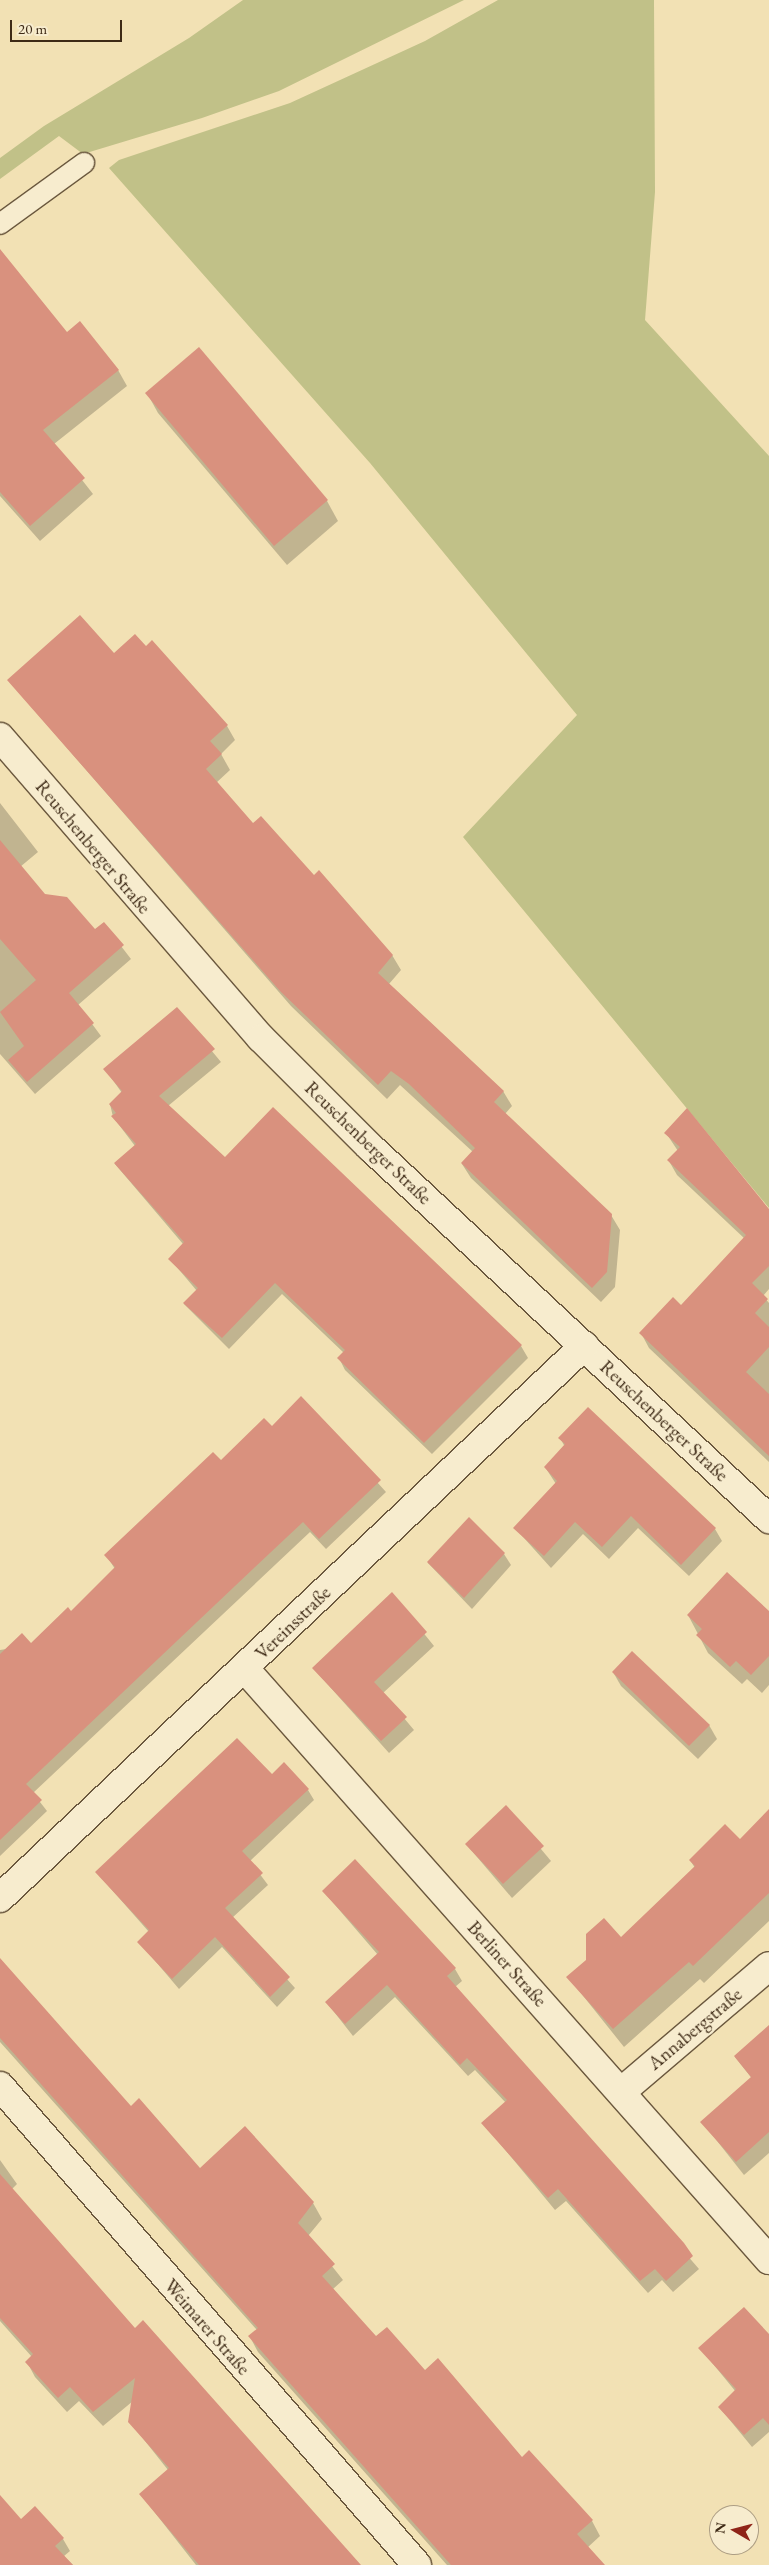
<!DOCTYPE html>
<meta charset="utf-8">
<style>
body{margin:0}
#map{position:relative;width:769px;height:2565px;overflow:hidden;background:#f2e1b4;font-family:"EB Garamond",serif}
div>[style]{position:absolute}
.green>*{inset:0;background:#c1c188}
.shadow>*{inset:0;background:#0003}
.building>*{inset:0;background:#d9917e}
.roads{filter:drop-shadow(1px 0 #6b583e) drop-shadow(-1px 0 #6b583e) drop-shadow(0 1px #6b583e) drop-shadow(0 -1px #6b583e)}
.service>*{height:20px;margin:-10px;padding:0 10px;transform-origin:10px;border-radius:10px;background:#f7ecce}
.minor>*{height:28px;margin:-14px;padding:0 14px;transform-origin:14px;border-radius:14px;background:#f7ecce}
.secondary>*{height:28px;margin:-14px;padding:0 14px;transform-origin:14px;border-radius:14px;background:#f7ecce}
span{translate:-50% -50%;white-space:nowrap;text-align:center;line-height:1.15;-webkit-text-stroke:4.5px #f7ecce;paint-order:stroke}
.street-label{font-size:19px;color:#3e2a16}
.north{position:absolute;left:709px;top:2505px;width:50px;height:50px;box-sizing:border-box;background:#f7ecce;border:1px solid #ad9e84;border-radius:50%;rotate:278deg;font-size:14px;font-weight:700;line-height:20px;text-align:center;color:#3e2a16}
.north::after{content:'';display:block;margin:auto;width:18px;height:22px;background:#8f2418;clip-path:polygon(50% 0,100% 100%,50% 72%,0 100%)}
.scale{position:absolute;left:10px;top:20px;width:112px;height:22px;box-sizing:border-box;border:2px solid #3e2a16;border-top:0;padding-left:6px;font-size:15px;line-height:18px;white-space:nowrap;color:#3e2a16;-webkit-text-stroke:4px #f7ecce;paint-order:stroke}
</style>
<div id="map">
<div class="green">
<i style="clip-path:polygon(243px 0,464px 0,279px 91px,202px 118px,83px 154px,59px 136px,0 179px,0 158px,44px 126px,189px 38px)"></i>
<i style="clip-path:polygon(498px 0,654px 0,655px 192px,645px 320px,769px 456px,769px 1208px,463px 837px,577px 715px,370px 463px,109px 168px,119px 160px,290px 103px,425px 41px)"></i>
</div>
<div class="shadow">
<i style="clip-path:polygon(0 265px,67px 334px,118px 370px,127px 386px,54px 444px,93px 494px,40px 541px,0 496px)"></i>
<i style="clip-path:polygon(199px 349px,327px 501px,338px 521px,287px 565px,158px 413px,147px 393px)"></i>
<i style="clip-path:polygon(114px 655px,227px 726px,235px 740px,221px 754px,230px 770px,216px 783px,252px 825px,314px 877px,392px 955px,401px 970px,389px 984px,503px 1091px,512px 1106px,505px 1114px,611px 1215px,620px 1230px,615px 1287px,601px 1302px,471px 1178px,462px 1164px,473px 1152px,400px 1085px,387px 1099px,291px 1006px,8px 680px)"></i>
<i style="clip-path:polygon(0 803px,38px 852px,20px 867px,45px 896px,95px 931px,104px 924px,131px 959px,78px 1005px,101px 1036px,35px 1094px,0 1054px)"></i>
<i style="clip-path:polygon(177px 1009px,221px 1062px,168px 1106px,225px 1158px,273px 1109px,521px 1346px,528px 1358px,432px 1454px,345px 1370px,339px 1358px,344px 1353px,282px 1294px,229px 1349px,184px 1304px,197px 1291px,170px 1259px,183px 1244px,115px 1164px,135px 1146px,113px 1117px,110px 1104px,122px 1093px,105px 1069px)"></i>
<i style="clip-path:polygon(666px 1133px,769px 1211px,769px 1289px,763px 1296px,769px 1303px,769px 1462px,649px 1348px,641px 1333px,681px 1306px,745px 1239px,677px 1175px,669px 1161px,678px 1151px)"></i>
<i style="clip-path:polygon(301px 1398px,386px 1492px,326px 1549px,310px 1532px,33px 1793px,47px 1811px,0 1856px,0 1650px,31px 1645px,71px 1612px,115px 1569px,106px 1555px,221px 1462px,272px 1428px)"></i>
<i style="clip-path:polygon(560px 1438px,715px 1529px,722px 1541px,689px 1576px,638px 1528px,609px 1559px,583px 1534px,551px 1568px,515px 1528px,556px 1484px,545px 1467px,565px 1447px)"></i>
<i style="clip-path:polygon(504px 1554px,511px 1565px,472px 1609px,428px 1563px)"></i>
<i style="clip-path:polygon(392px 1594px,434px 1646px,383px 1693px,414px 1730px,389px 1753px,313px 1668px)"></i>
<i style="clip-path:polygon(769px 1613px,769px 1685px,762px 1693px,747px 1679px,742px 1684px,708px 1653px,688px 1615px)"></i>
<i style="clip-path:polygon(613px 1672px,709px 1725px,717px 1739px,698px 1759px,621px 1686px)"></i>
<i style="clip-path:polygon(272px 1776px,308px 1790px,314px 1800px,250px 1861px,268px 1885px,232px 1918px,295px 1988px,277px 2007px,222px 1947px,179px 1989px,139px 1942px,149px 1932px,97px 1873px)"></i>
<i style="clip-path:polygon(506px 1807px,551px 1861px,512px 1898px,466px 1844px)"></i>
<i style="clip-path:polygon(769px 1811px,769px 1921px,704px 1983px,700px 1979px,624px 2047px,568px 1977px,620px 1939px,695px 1868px,690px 1860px,740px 1840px)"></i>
<i style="clip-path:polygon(323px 1891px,455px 1969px,462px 1981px,455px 1987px,699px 2269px,673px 2292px,662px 2280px,648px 2293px,566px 2201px,555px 2210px,483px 2123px,506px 2103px,475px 2070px,468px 2076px,395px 1997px,353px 2036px,327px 2003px,378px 1955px)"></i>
<i style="clip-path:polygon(0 1961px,131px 2108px,200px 2170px,313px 2203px,322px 2219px,308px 2236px,343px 2280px,333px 2289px,376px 2338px,425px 2371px,592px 2521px,600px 2536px,587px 2548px,603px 2565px,447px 2565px,258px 2352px,250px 2337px,257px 2330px,0 2042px)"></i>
<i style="clip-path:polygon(769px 2027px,769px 2100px,735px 2057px)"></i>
<i style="clip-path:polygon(769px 2106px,769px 2153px,744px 2175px,702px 2122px)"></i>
<i style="clip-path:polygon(0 2160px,17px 2184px,12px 2189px,135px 2329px,358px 2565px,196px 2565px,141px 2495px,168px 2470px,130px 2422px,133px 2401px,103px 2426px,79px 2401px,67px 2412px,35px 2377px,27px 2362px,32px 2357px,0 2321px)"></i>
<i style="clip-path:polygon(769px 2336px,769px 2432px,752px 2447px,719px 2407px,736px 2392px,700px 2348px)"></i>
<i style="clip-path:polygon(0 2497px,21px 2521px,63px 2539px,70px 2551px,64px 2556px,73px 2565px,0 2565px)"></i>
</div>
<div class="building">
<i style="clip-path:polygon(0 249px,67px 332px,80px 321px,119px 370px,43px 430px,85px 478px,30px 526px,0 492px)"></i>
<i style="clip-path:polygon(199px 347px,328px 500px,274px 546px,145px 393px)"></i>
<i style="clip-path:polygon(80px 615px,114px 653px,135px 634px,146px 646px,152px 640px,228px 725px,210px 741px,222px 754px,206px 769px,253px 823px,261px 816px,314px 875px,319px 870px,393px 955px,378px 973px,504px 1091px,494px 1102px,612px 1214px,607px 1272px,592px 1288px,461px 1163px,475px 1148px,409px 1084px,391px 1071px,378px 1085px,281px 992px,7px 680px)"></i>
<i style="clip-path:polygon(0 840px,45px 894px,67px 897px,95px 929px,104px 922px,124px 945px,69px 993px,94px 1023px,27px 1082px,8px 1060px,24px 1046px,0 1012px,36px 980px,0 939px)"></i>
<i style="clip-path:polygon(177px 1007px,215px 1049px,159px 1096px,225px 1157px,273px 1107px,522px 1345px,424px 1443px,337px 1358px,345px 1350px,275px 1283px,222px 1338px,183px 1303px,198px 1288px,168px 1259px,184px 1242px,114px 1163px,136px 1144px,111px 1116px,116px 1113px,109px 1104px,122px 1091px,103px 1069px)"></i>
<i style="clip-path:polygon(687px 1108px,769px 1209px,769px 1266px,752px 1283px,768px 1299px,755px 1313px,769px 1327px,769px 1347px,746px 1372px,769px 1394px,769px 1456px,639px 1333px,673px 1297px,681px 1305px,746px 1235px,667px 1160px,680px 1147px,664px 1133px)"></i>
<i style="clip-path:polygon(301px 1396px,381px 1480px,319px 1539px,303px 1522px,254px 1568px,26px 1784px,42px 1800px,0 1840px,0 1654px,22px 1633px,31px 1643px,68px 1607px,71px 1611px,115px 1567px,104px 1555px,213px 1452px,221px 1460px,264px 1418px,272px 1426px)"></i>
<i style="clip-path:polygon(588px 1407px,716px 1528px,681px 1565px,631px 1516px,602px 1547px,575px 1522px,544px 1556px,513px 1528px,557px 1481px,544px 1467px,565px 1444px,558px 1438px)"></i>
<i style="clip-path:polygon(469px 1517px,505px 1553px,464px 1598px,427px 1562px)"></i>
<i style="clip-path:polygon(727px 1572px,769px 1611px,769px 1656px,751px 1675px,736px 1661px,730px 1667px,696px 1635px,702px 1629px,687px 1615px)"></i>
<i style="clip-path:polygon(392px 1592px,427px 1632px,374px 1682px,407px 1717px,381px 1741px,312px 1668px)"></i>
<i style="clip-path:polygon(632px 1651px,710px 1725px,689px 1746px,612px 1672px)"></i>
<i style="clip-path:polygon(237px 1738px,272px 1774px,284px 1762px,309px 1789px,242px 1851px,263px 1873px,225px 1908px,290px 1977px,270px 1997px,215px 1937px,172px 1979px,137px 1942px,149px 1930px,95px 1872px)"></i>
<i style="clip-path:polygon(506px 1805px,544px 1846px,503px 1884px,465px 1844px)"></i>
<i style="clip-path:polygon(769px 1809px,769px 1893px,693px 1966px,689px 1962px,613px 2029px,566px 1977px,586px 1960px,586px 1934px,604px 1918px,621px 1937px,695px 1866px,689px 1860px,725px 1824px,740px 1839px)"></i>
<i style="clip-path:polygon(355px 1859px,456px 1968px,447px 1976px,684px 2243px,693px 2256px,666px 2281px,655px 2269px,640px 2281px,558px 2189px,548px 2198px,481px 2123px,507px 2100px,467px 2058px,460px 2065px,387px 1985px,345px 2024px,325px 2002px,379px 1952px,322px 1891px)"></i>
<i style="clip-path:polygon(0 1958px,131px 2106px,139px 2098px,200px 2168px,245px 2126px,314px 2202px,298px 2223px,335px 2264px,322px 2276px,376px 2336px,387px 2327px,425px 2370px,438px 2358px,522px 2457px,529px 2450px,593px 2520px,577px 2534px,605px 2565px,451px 2565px,248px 2336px,258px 2328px,0 2038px)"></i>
<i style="clip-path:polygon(769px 2025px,769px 2132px,736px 2162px,700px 2122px,751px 2077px,734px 2056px)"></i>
<i style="clip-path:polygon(0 2174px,135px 2328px,143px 2320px,361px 2565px,199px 2565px,139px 2494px,169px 2468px,128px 2422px,135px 2378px,93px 2412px,70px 2387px,58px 2398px,25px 2362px,33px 2354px,0 2318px)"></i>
<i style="clip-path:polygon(744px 2307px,769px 2334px,769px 2425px,763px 2418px,744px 2435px,718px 2407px,736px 2389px,698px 2348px)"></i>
<i style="clip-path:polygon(0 2495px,21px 2519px,35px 2506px,64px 2538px,55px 2546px,73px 2565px,0 2565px)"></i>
</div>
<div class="roads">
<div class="service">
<i style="left:0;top:224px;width:104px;rotate:-36deg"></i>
</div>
<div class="minor">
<i style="left:245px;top:1669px;width:790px;rotate:48.44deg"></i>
<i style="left:0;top:2086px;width:635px;rotate:48.96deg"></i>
<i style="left:621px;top:2092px;width:194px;rotate:-40.4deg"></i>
</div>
<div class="secondary">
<i style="left:0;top:737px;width:398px;rotate:49.1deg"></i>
<i style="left:261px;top:1038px;width:154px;rotate:45deg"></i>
<i style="left:370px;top:1147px;width:546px;rotate:42.99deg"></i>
<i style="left:0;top:1898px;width:804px;rotate:-43.39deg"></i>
</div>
</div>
<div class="street-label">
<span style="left:93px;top:847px;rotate:50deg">Reuschenberger Straße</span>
<span style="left:368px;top:1143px;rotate:44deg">Reuschenberger Straße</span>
<span style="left:664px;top:1421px;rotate:43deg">Reuschenberger Straße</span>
<span style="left:293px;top:1623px;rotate:-44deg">Vereinsstraße</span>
<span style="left:507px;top:1964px;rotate:48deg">Berliner Straße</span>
<span style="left:695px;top:2029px;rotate:-40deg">Annabergstraße</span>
<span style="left:207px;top:2327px;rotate:49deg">Weimarer Straße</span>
</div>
<div class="north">N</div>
<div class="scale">20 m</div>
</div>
